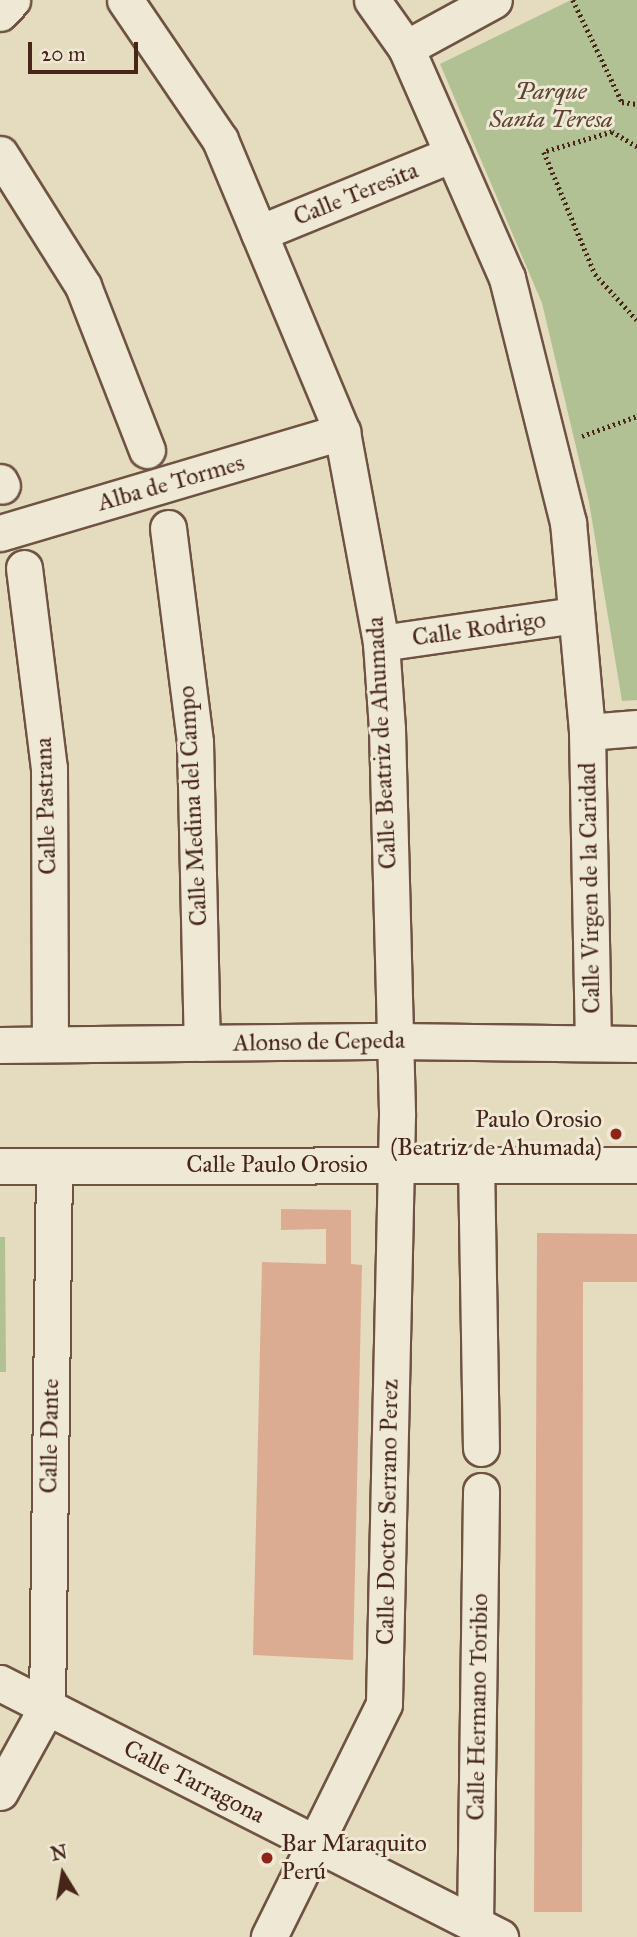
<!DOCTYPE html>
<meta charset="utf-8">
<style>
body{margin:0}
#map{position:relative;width:637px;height:1937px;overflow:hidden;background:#e5dbbf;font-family:"IM FELL Great Primer",serif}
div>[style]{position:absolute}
.green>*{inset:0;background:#b2c194}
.building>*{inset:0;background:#dbac91}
.path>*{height:4.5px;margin-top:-2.25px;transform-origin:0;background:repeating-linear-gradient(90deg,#472619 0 2px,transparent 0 5.5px)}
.roads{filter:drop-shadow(2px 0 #6e5342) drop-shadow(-2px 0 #6e5342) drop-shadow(0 2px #6e5342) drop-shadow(0 -2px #6e5342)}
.minor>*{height:35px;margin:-17.5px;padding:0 17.5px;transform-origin:17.5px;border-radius:17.5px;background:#eee8d5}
.dots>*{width:19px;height:19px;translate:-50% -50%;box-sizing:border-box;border:4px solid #eee8d5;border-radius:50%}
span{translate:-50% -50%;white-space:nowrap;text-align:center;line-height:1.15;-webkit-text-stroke:6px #eee8d5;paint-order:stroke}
.park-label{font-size:24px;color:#5c4532;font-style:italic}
.street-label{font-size:24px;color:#472619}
.poi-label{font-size:24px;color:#472619}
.right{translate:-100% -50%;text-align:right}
.left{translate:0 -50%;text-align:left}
.north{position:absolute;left:28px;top:1839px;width:70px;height:70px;-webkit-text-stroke:5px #eee8d5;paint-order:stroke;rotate:349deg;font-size:19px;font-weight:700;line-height:28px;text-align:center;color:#472619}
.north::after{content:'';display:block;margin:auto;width:24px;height:32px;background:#472619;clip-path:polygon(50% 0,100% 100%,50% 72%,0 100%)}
.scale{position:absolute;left:28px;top:42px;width:110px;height:32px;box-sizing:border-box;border:4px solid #472619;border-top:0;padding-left:9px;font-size:21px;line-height:24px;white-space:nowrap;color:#472619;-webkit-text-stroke:5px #eee8d5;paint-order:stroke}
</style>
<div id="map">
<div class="green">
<i style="clip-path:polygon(571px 0,637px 0,637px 700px,622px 701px,589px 502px,542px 303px,440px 64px)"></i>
<i style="clip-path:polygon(0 1237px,5px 1237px,6px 1372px,0 1372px)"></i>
</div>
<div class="building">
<i style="clip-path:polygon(281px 1209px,351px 1210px,351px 1264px,362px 1265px,353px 1660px,253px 1655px,262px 1262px,326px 1264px,326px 1229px,281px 1230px)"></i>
<i style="clip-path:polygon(537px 1233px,637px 1234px,637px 1282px,583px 1282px,582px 1912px,534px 1912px)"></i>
</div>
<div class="path">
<i style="left:573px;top:0;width:113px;rotate:64.3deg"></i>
<i style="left:622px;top:102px;width:15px;rotate:8deg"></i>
<i style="left:637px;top:147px;width:29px;rotate:-149deg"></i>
<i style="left:612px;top:132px;width:71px;rotate:163.6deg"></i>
<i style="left:544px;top:152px;width:132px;rotate:67.3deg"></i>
<i style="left:595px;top:274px;width:62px;rotate:47.6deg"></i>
<i style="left:582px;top:436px;width:59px;rotate:-20deg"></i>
</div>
<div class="roads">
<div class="minor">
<i style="left:125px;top:0;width:169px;rotate:55.8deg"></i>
<i style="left:220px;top:140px;width:316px;rotate:67.3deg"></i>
<i style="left:342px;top:432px;width:215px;rotate:79.5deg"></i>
<i style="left:381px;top:643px;width:86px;rotate:86deg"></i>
<i style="left:387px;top:729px;width:387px;rotate:88.5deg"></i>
<i style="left:397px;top:1116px;width:588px;rotate:91.27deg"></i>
<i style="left:384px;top:1704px;width:260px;rotate:116.3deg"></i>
<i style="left:372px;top:0;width:59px;rotate:54.7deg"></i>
<i style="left:406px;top:48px;width:251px;rotate:66.3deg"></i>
<i style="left:507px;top:278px;width:252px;rotate:76deg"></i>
<i style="left:568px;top:522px;width:211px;rotate:84.8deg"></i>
<i style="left:587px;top:732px;width:50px;rotate:-4.6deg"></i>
<i style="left:0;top:13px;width:18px;rotate:-47deg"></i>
<i style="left:406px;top:48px;width:100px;rotate:-28.6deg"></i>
<i style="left:0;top:154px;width:156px;rotate:57.8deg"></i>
<i style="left:83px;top:286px;width:176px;rotate:68.7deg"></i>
<i style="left:259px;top:233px;width:209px;rotate:-22.2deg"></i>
<i style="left:0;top:482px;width:4px;rotate:63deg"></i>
<i style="left:168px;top:528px;width:216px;rotate:82.8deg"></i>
<i style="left:195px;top:742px;width:301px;rotate:88.7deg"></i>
<i style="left:0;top:533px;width:357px;rotate:-16.5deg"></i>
<i style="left:24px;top:568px;width:202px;rotate:82.9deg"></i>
<i style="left:49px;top:768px;width:276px;rotate:89.8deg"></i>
<i style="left:381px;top:643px;width:197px;rotate:-8.2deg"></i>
<i style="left:587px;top:732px;width:311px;rotate:88.9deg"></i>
<i style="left:0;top:1045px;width:395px;rotate:-0.6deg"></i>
<i style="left:395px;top:1041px;width:242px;rotate:0.7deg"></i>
<i style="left:476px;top:1163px;width:285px;rotate:89deg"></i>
<i style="left:0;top:1166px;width:637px;rotate:-0.09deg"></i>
<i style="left:0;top:1683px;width:561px;rotate:26.93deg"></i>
<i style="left:0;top:1792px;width:97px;rotate:-61.1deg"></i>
<i style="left:47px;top:1707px;width:541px;rotate:-89.26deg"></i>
<i style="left:475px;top:1924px;width:433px;rotate:-89.2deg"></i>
</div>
</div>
<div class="dots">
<i style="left:616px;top:1134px;background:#8f2418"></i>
<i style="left:267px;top:1858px;background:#8f2418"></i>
</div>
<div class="park-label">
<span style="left:551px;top:106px">Parque<br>Santa Teresa</span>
</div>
<div class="street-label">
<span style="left:356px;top:194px;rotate:-22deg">Calle Teresita</span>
<span style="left:171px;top:483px;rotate:-16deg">Alba de Tormes</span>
<span style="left:479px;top:629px;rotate:-8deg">Calle Rodrigo</span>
<span style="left:382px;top:743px;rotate:-93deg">Calle Beatriz de Ahumada</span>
<span style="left:46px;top:806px;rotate:-92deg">Calle Pastrana</span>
<span style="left:193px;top:806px;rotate:-93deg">Calle Medina del Campo</span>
<span style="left:590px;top:888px;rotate:-91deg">Calle Virgen de la Caridad</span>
<span style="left:319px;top:1042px;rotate:-1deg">Alonso de Cepeda</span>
<span style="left:277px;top:1165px">Calle Paulo Orosio</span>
<span style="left:50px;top:1436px;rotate:-89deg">Calle Dante</span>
<span style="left:388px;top:1512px;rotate:-89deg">Calle Doctor Serrano Perez</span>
<span style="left:478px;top:1707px;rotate:-89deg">Calle Hermano Toribio</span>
<span style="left:194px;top:1782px;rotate:27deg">Calle Tarragona</span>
</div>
<div class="poi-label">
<span class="right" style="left:602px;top:1134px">Paulo Orosio<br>(Beatriz de Ahumada)</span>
<span class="left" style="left:281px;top:1858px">Bar Maraquito<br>Perú</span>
</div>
<div class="north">N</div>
<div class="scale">20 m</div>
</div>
